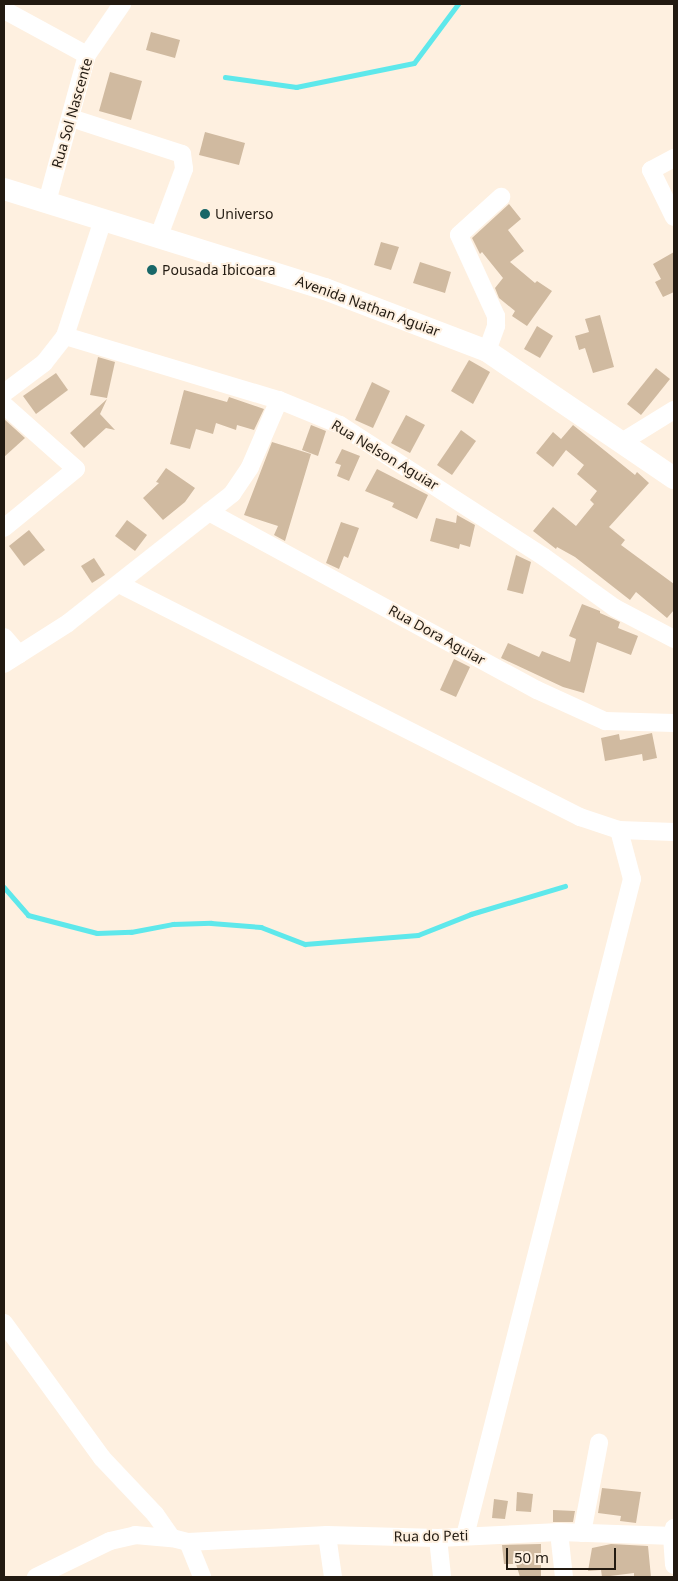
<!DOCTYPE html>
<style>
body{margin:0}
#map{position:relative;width:678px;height:1581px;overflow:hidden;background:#fef0e0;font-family:"Noto Sans",sans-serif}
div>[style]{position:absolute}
.stream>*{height:4.5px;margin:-2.25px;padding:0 2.25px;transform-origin:2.25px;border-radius:2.25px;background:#5ee8eb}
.building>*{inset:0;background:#d0baa0}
.minor>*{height:18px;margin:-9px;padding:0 9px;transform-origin:9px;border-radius:9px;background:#fff}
.major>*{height:22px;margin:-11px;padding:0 11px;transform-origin:11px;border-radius:11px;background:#fff}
.dots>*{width:14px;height:14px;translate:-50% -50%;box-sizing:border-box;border:2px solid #fef0e0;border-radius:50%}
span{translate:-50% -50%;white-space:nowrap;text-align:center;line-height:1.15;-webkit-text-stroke:4px #fef0e0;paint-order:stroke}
.street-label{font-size:14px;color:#221a11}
.poi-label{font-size:14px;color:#221a11}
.left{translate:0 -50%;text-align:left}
.frame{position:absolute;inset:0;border:5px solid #221a11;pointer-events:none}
.scale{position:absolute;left:506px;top:1548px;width:110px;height:22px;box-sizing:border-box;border:2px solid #221a11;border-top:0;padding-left:6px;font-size:15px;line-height:18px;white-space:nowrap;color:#221a11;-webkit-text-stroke:4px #fef0e0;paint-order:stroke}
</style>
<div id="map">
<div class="stream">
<i style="left:225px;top:77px;width:72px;rotate:8deg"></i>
<i style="left:296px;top:87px;width:120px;rotate:-11.5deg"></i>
<i style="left:414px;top:63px;width:74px;rotate:-53.3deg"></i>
<i style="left:4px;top:887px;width:37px;rotate:49deg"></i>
<i style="left:28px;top:915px;width:71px;rotate:14.6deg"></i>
<i style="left:97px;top:933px;width:34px;rotate:-2deg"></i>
<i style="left:131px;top:932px;width:43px;rotate:-10.8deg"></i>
<i style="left:173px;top:924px;width:38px;rotate:-2deg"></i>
<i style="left:211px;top:923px;width:50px;rotate:4.6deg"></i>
<i style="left:261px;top:927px;width:47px;rotate:21.1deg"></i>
<i style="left:305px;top:944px;width:113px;rotate:-4.6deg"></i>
<i style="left:418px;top:935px;width:57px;rotate:-21.6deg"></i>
<i style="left:471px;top:914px;width:98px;rotate:-16.6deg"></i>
</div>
<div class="building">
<i style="clip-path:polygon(151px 32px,180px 40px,175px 58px,146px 50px)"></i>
<i style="clip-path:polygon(110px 72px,142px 81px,131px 120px,99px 111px)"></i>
<i style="clip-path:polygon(205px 132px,245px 143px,239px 165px,199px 155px)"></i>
<i style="clip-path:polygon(509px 204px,521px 219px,508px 230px,524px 251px,510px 262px,535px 283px,537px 281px,552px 291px,527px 326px,512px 316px,515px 311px,499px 298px,495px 288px,503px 278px,482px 252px,480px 254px,472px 238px)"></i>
<i style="clip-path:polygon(381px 242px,399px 247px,391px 270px,374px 265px)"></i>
<i style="clip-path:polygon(674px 252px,674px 292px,663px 297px,655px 282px,661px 279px,653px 264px)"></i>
<i style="clip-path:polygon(420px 262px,451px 272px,445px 293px,413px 283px)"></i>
<i style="clip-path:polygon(600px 315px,614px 367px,593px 373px,585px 348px,579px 350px,575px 336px,589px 332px,585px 319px)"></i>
<i style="clip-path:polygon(537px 326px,553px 336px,540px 358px,524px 349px)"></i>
<i style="clip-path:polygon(98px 357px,115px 362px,107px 398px,90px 395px)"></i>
<i style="clip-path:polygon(469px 360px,490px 372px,473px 404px,451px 391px)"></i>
<i style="clip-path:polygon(656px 368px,670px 379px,641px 415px,627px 404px)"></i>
<i style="clip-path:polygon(56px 373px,68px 390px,36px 414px,23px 396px)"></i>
<i style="clip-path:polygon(372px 382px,390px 391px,373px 428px,355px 420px)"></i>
<i style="clip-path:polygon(184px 390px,227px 402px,229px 397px,264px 409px,254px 430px,237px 425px,236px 430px,216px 423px,213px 434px,196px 429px,190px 449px,170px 444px)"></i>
<i style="clip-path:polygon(107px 399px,100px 414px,115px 430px,106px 428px,84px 448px,70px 433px)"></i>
<i style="clip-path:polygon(406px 415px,425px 425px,410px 453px,391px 443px)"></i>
<i style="clip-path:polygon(4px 419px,25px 438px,4px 457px)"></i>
<i style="clip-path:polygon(311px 425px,326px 431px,318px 456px,302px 450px)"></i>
<i style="clip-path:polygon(573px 425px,635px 475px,637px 472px,649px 483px,609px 527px,625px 540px,621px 545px,674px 584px,674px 610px,667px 618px,636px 592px,630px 600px,575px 557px,557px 547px,556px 549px,533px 531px,553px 507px,576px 526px,594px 504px,590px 500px,597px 491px,577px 474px,584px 465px,566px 450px,553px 467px,536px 453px,553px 432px,561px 439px)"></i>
<i style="clip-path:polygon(461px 430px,476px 441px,452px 475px,437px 465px)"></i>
<i style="clip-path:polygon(272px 442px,311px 454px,285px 541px,274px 535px,278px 526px,244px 515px)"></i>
<i style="clip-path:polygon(342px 449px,360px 456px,349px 481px,337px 476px,341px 465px,335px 463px)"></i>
<i style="clip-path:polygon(166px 468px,195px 488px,185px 502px,163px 520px,143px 498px,159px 483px,156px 482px)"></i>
<i style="clip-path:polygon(377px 469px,428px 495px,417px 519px,392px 507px,394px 503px,365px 491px)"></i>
<i style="clip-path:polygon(457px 515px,475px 525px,470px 547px,460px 544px,459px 549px,430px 541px,436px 518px,456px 523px)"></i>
<i style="clip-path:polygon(127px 520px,147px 535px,135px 551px,115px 536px)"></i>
<i style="clip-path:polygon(341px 522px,359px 528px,348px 558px,344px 556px,339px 569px,326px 563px)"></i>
<i style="clip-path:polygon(29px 530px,45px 550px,24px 566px,9px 546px)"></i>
<i style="clip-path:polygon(516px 555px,531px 562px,523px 594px,507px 590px)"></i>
<i style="clip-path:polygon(94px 558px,105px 575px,92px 583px,81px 566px)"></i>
<i style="clip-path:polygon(582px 604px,600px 611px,600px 613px,620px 622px,618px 628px,638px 636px,631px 655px,597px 642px,584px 693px,563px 687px,501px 658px,508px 643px,539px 657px,542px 651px,570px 662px,576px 639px,569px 636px)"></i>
<i style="clip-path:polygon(454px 659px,470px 667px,456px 697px,440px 690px)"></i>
<i style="clip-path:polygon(652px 733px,657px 758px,643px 761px,642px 754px,605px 761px,601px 738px,619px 734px,620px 740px)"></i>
<i style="clip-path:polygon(602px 1488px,641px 1492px,636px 1523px,620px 1521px,621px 1516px,598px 1513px)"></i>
<i style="clip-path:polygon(517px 1492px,533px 1494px,531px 1512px,516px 1511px)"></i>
<i style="clip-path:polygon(494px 1499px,508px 1501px,505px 1519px,492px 1518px)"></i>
<i style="clip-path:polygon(553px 1510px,575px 1511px,573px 1522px,553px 1522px)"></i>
<i style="clip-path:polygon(541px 1544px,541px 1577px,520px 1577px,516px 1564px,504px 1564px,502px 1545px)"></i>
<i style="clip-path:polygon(611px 1544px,648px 1546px,651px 1577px,634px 1577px,634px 1573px,602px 1577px,601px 1570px,588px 1571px,592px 1548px)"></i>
</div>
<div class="minor">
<i style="left:4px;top:10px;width:94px;rotate:28.5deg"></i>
<i style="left:71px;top:118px;width:117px;rotate:18deg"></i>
<i style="left:182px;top:154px;width:15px;rotate:82deg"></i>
<i style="left:184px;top:169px;width:72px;rotate:110.5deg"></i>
<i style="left:674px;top:158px;width:26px;rotate:152deg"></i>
<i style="left:651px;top:170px;width:52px;rotate:63.9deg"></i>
<i style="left:47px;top:202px;width:152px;rotate:-74.8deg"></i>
<i style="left:87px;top:55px;width:62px;rotate:-55.5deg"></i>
<i style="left:65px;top:336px;width:223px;rotate:16.7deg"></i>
<i style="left:279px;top:400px;width:66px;rotate:22.3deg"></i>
<i style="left:340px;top:425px;width:243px;rotate:32.9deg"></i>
<i style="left:544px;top:557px;width:87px;rotate:35.7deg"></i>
<i style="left:615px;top:608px;width:67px;rotate:27.7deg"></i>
<i style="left:487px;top:351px;width:27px;rotate:-70deg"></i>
<i style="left:496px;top:326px;width:10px;rotate:-90deg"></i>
<i style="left:496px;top:316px;width:89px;rotate:-114.6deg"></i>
<i style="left:459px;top:235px;width:57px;rotate:-42.1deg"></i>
<i style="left:4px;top:393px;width:50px;rotate:-36.9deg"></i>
<i style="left:44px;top:363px;width:34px;rotate:-52deg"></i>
<i style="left:65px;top:336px;width:122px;rotate:-71.9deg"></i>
<i style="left:4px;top:405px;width:96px;rotate:41.6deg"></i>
<i style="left:76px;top:469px;width:93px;rotate:140.7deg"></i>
<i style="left:622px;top:442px;width:61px;rotate:-31.6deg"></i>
<i style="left:209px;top:512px;width:373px;rotate:28.5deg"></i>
<i style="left:537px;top:690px;width:75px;rotate:24.5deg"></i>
<i style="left:605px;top:721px;width:69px;rotate:1.7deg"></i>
<i style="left:119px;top:584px;width:517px;rotate:26.81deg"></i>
<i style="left:580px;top:817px;width:41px;rotate:18.4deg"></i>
<i style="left:619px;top:830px;width:55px;rotate:2.1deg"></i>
<i style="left:4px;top:637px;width:23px;rotate:49deg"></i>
<i style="left:4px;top:664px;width:76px;rotate:-32.6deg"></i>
<i style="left:68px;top:623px;width:209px;rotate:-38.2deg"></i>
<i style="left:232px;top:494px;width:32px;rotate:-56deg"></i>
<i style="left:250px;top:467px;width:73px;rotate:-66.6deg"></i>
<i style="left:4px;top:1323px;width:167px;rotate:54deg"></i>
<i style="left:102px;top:1458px;width:77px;rotate:46.6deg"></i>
<i style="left:155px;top:1514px;width:29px;rotate:55deg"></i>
<i style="left:172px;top:1538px;width:16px;rotate:14deg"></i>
<i style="left:188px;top:1542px;width:139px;rotate:-2.9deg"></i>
<i style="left:327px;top:1535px;width:111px;rotate:1.5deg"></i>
<i style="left:438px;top:1538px;width:121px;rotate:-2.8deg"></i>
<i style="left:559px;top:1532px;width:115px;rotate:2deg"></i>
<i style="left:674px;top:1528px;width:8px;rotate:104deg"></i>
<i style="left:672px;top:1536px;width:29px;rotate:86deg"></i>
<i style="left:559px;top:1532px;width:45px;rotate:83.7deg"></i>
<i style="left:582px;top:1533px;width:92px;rotate:-79.3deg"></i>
<i style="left:327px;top:1535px;width:42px;rotate:81.9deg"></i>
<i style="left:465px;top:1536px;width:678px;rotate:-75.74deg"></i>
<i style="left:632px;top:879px;width:51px;rotate:-104.9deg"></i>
<i style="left:438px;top:1538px;width:39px;rotate:84deg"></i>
<i style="left:188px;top:1542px;width:38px;rotate:68deg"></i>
<i style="left:36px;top:1577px;width:82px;rotate:-25.9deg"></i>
<i style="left:110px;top:1541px;width:26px;rotate:-13deg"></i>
<i style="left:135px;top:1535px;width:37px;rotate:5deg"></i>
</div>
<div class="major">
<i style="left:4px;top:189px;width:336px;rotate:17.3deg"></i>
<i style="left:325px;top:289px;width:173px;rotate:20.9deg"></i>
<i style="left:487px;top:351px;width:226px;rotate:34.2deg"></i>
</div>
<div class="dots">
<i style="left:205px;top:214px;background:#186768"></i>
<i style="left:152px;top:270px;background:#186768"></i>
</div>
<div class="street-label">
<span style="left:72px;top:113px;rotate:-74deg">Rua Sol Nascente</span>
<span style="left:368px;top:306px;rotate:20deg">Avenida Nathan Aguiar</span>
<span style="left:385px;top:455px;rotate:31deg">Rua Nelson Aguiar</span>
<span style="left:437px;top:635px;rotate:29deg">Rua Dora Aguiar</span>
<span style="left:431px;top:1536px;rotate:-1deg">Rua do Peti</span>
</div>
<div class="poi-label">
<span class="left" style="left:215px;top:214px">Universo</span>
<span class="left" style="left:162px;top:270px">Pousada Ibicoara</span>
</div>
<div class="frame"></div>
<div class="scale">50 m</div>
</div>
